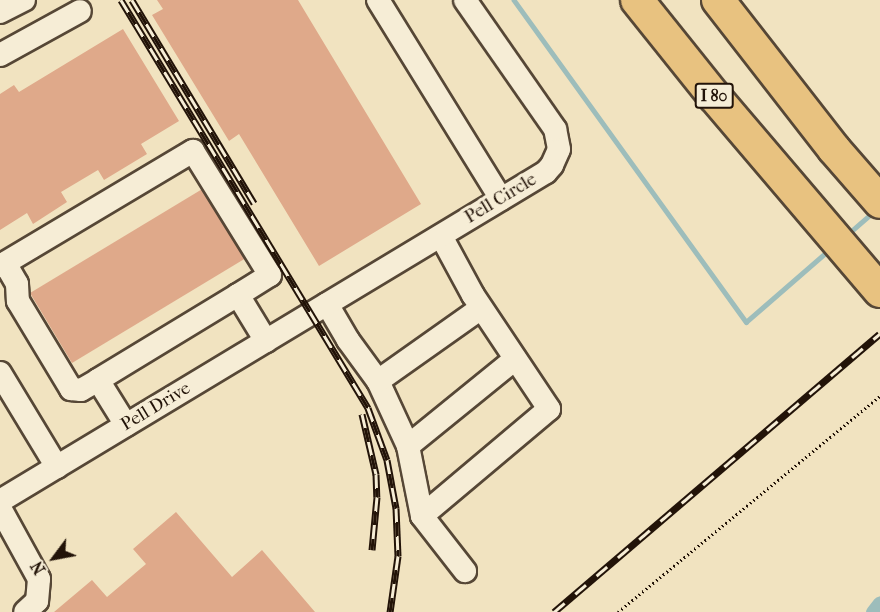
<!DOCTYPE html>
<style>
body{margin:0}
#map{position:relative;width:880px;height:612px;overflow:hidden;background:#f1e3c0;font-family:"IM FELL French Canon",serif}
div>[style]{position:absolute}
.stream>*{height:4.5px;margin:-2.25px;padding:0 2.25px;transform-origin:2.25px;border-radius:2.25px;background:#9dbdbb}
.canal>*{height:15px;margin:-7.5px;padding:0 7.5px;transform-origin:7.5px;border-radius:7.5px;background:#9dbdbb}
.building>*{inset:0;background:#dfa98a}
.path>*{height:3px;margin-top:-1.5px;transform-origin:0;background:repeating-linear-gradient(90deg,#221308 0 1.5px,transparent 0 4.5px)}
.roads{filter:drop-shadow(2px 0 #564736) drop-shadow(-2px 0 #564736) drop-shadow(0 2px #564736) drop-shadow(0 -2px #564736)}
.minor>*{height:22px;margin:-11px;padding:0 11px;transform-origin:11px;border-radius:11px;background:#f6edd6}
.highway>*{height:32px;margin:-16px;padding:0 16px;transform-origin:16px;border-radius:16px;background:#e8c280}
.rail>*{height:7px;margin-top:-3.5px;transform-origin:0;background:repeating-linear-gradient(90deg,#f6edd6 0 14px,#221308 0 28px);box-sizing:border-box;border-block:2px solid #221308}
span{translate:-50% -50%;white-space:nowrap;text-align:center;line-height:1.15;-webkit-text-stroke:6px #f6edd6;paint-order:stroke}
.shield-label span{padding:2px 4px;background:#f6edd6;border:2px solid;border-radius:4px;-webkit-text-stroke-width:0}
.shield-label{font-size:16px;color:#221308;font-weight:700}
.street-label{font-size:18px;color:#221308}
.north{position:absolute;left:24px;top:528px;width:60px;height:60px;-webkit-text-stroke:4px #f6edd6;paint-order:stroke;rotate:238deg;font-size:16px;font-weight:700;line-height:24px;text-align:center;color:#221308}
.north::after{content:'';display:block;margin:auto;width:21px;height:27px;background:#221308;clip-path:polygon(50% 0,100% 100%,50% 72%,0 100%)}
</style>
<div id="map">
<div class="stream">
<i style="left:514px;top:0;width:397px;rotate:54.2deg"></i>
<i style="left:746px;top:322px;width:111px;rotate:-41deg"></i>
<i style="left:848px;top:234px;width:33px;rotate:-41deg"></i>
</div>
<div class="canal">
<i style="left:873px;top:612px;width:11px;rotate:-52deg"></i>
</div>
<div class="building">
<i style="clip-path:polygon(157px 0,298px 0,421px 204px,319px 266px,239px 134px,229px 141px,152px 15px,163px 9px)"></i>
<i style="clip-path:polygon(123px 29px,179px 121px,141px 144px,147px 154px,104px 180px,98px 170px,61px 192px,67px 202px,33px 224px,27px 213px,0 230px,0 94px,14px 85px,19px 92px)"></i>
<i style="clip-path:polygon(204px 188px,246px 258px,72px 363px,30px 293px)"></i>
<i style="clip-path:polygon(176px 512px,232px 577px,262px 550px,315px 612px,54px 612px,92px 580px,107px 597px,146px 564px,133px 549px)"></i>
</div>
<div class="path">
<i style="left:618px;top:612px;width:340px;rotate:-39.5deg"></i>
</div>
<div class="roads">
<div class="minor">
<i style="left:378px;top:0;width:234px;rotate:58.3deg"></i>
<i style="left:0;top:12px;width:27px;rotate:-27deg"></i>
<i style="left:0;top:55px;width:91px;rotate:-28.8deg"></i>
<i style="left:441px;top:236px;width:67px;rotate:61.5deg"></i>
<i style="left:473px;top:295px;width:137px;rotate:56.3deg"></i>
<i style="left:549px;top:409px;width:166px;rotate:139.9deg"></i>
<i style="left:422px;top:516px;width:70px;rotate:52deg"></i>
<i style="left:5px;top:263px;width:24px;rotate:60deg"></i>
<i style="left:17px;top:284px;width:17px;rotate:87deg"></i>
<i style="left:18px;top:301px;width:103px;rotate:58.9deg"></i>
<i style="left:71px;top:389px;width:10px;rotate:6deg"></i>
<i style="left:81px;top:390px;width:20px;rotate:-30deg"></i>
<i style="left:0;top:266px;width:225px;rotate:-30.8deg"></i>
<i style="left:193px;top:151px;width:146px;rotate:58.2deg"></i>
<i style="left:270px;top:275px;width:38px;rotate:148deg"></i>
<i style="left:238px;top:295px;width:54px;rotate:58.7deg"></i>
<i style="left:327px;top:304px;width:42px;rotate:59.7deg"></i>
<i style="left:348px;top:340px;width:51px;rotate:53.8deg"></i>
<i style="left:378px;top:381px;width:72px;rotate:65.2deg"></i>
<i style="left:408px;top:446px;width:71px;rotate:78.7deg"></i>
<i style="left:0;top:373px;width:110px;rotate:58.8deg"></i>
<i style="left:378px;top:381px;width:126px;rotate:-35.3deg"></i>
<i style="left:126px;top:425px;width:53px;rotate:-121.9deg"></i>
<i style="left:98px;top:380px;width:164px;rotate:-31.3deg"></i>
<i style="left:408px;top:446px;width:138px;rotate:-39.1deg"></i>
<i style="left:0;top:501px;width:637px;rotate:-31.07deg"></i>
<i style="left:546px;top:172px;width:9px;rotate:-49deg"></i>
<i style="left:552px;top:165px;width:17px;rotate:-66deg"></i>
<i style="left:559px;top:149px;width:20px;rotate:-101deg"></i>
<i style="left:555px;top:129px;width:157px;rotate:-124.9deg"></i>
<i style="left:0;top:508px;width:81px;rotate:61.2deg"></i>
<i style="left:39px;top:579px;width:22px;rotate:95deg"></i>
<i style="left:37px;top:601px;width:16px;rotate:137deg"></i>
</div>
<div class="highway">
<i style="left:637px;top:0;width:123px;rotate:51.3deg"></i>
<i style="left:714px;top:96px;width:256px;rotate:49.6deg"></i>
<i style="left:718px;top:0;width:189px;rotate:52.1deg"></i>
<i style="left:834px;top:149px;width:70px;rotate:49deg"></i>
</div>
</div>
<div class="rail">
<i style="left:121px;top:0;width:477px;rotate:58.8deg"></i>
<i style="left:368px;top:408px;width:55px;rotate:69.9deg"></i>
<i style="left:387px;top:460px;width:49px;rotate:79.4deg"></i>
<i style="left:396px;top:508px;width:48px;rotate:87.6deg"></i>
<i style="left:398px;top:556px;width:57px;rotate:98.1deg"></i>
<i style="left:132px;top:0;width:237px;rotate:59deg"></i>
<i style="left:362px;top:414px;width:62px;rotate:76.9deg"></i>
<i style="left:376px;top:474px;width:23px;rotate:88deg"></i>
<i style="left:377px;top:497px;width:53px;rotate:95.4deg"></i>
<i style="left:554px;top:612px;width:428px;rotate:-40.5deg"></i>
</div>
<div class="shield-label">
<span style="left:714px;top:96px">I 80</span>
</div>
<div class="street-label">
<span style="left:501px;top:199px;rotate:-31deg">Pell Circle</span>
<span style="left:156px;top:407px;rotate:-31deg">Pell Drive</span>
</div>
<div class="north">N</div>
</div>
